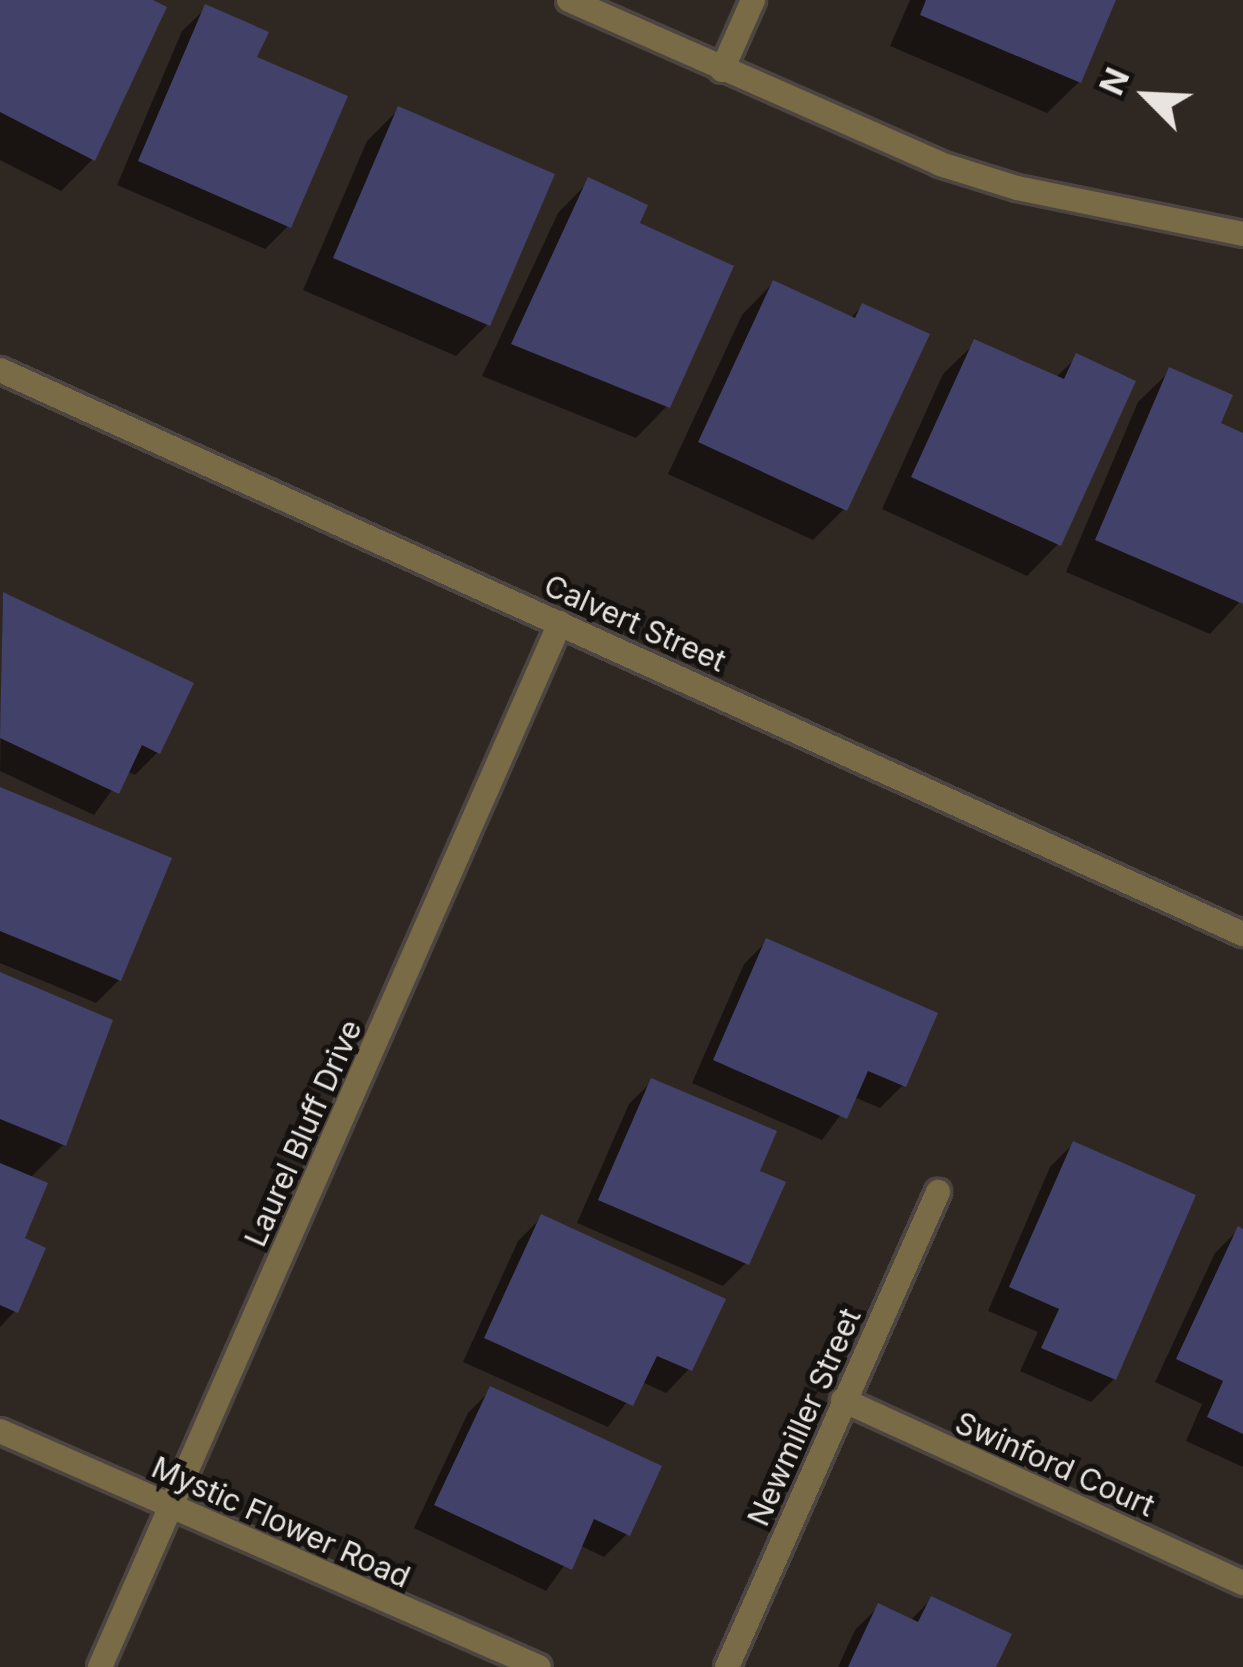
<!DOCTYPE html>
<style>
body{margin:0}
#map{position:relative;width:1243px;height:1667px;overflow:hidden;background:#2f2722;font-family:Inter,sans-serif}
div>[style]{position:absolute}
.shadow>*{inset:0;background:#0007}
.building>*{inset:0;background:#42416a}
.roads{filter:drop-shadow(3px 0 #4d4541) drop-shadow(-3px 0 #4d4541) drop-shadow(0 3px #4d4541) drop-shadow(0 -3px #4d4541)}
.minor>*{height:24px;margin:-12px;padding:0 12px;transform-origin:12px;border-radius:12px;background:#796b45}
.tertiary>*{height:24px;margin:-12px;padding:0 12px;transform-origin:12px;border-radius:12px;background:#796b45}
span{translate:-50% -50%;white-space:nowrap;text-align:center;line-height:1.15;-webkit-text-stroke:10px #14110e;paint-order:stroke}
.street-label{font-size:30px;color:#eae4e1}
.north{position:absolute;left:1087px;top:36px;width:120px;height:120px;-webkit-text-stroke:9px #14110e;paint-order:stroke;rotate:294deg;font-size:33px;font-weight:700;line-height:48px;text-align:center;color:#eae4e1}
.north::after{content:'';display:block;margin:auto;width:42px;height:54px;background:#eae4e1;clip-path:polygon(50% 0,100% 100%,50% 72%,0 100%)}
</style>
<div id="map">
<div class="shadow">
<i style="clip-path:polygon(0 0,146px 0,92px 160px,61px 191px,0 160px)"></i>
<i style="clip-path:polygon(910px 0,1113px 0,1079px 82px,1047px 113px,890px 46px)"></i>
<i style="clip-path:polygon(206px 8px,254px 59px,288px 226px,265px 249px,117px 185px,182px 31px)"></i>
<i style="clip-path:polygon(398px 110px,488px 324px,456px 356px,303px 290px,367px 141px)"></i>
<i style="clip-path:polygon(589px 181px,636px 224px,667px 406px,636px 438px,482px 376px,558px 213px)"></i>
<i style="clip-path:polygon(773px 283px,850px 319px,862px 306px,844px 509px,813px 540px,668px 474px,742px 315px)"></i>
<i style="clip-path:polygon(975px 343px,1055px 378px,1077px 357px,1058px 544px,1027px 576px,882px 509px,943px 374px)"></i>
<i style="clip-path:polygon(1170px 371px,1217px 425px,1243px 436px,1243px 598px,1210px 634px,1066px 572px,1138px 402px)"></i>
<i style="clip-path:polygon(3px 596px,158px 752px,135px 775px,126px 771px,94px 815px,0 771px)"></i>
<i style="clip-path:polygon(0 790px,119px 980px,96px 1003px,0 963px)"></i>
<i style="clip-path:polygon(767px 941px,903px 1085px,880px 1108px,854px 1097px,822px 1140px,692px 1083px,744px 964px)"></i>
<i style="clip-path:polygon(0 975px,63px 1145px,29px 1179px,15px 1311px,0 1327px)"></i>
<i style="clip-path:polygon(652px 1081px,746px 1263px,723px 1286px,577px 1223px,629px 1104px)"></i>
<i style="clip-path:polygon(1073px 1144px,1114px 1379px,1091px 1402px,1020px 1371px,1038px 1332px,988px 1311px,1050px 1167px)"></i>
<i style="clip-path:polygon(541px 1218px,689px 1369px,666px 1393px,642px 1382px,608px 1427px,463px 1362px,518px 1241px)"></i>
<i style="clip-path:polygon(1238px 1230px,1243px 1232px,1243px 1467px,1186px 1441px,1202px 1404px,1155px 1382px,1215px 1253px)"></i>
<i style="clip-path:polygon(491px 1390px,627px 1534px,604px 1557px,579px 1545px,546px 1591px,414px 1528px,468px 1413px)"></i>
<i style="clip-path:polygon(931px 1599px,993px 1667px,838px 1667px,855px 1630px,878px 1607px,909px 1622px)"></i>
</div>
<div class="building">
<i style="clip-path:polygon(0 0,153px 0,167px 7px,95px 161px,0 112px)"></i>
<i style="clip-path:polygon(926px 0,1116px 0,1081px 83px,920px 15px)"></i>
<i style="clip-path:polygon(205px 4px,269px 32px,257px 57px,348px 96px,291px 228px,138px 161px)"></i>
<i style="clip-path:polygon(398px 106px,555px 174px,490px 326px,333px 258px)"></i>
<i style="clip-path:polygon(588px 177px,648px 205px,640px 223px,734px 266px,670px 408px,511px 344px)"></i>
<i style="clip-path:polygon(773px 280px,855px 318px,862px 303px,930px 334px,847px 511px,698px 442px)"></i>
<i style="clip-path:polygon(974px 339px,1064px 379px,1076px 353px,1136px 381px,1061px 546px,911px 477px)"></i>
<i style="clip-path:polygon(1169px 367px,1233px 395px,1221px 423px,1243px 433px,1243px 604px,1095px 540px)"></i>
<i style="clip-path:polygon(3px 592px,194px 683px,160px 754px,142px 745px,119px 794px,0 738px)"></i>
<i style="clip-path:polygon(0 787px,172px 858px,121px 981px,0 931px)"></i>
<i style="clip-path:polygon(766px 938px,938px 1013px,906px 1087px,868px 1071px,847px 1119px,713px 1060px)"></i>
<i style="clip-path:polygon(0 972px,113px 1020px,66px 1146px,0 1119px)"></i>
<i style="clip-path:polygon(651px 1078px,777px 1131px,760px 1171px,786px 1182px,749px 1265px,598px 1200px)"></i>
<i style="clip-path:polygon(1073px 1141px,1196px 1195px,1116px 1380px,1041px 1348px,1059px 1309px,1009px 1287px)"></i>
<i style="clip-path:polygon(0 1163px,48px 1183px,25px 1238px,46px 1248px,18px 1313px,0 1305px)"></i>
<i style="clip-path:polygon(541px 1214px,726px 1299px,692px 1371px,657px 1356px,633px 1406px,484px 1338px)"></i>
<i style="clip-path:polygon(1238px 1226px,1243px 1229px,1243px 1434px,1207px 1417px,1223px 1381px,1176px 1359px)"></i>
<i style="clip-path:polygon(490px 1386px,662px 1466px,630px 1536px,594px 1519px,572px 1570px,434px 1505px)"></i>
<i style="clip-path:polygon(931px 1596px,1012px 1634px,996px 1667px,848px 1667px,878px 1603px,918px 1622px)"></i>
</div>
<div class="roads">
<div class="minor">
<i style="left:569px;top:0;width:406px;rotate:23.8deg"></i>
<i style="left:940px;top:164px;width:81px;rotate:17.3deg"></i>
<i style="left:1017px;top:188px;width:231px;rotate:11.5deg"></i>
<i style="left:722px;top:70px;width:77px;rotate:-66.1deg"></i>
<i style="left:843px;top:1400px;width:440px;rotate:24.6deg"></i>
<i style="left:0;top:1431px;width:588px;rotate:23.65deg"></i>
<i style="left:100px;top:1667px;width:1141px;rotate:-66.22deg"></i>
<i style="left:727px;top:1667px;width:520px;rotate:-66.05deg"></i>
</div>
<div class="tertiary">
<i style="left:0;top:370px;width:1365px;rotate:24.41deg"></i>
</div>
</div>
<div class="street-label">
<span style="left:635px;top:623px;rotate:24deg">Calvert Street</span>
<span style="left:303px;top:1133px;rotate:-66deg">Laurel Bluff Drive</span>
<span style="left:804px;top:1417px;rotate:-66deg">Newmiller Street</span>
<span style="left:1055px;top:1464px;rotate:24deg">Swinford Court</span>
<span style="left:281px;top:1522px;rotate:24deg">Mystic Flower Road</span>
</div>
<div class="north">N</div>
</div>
